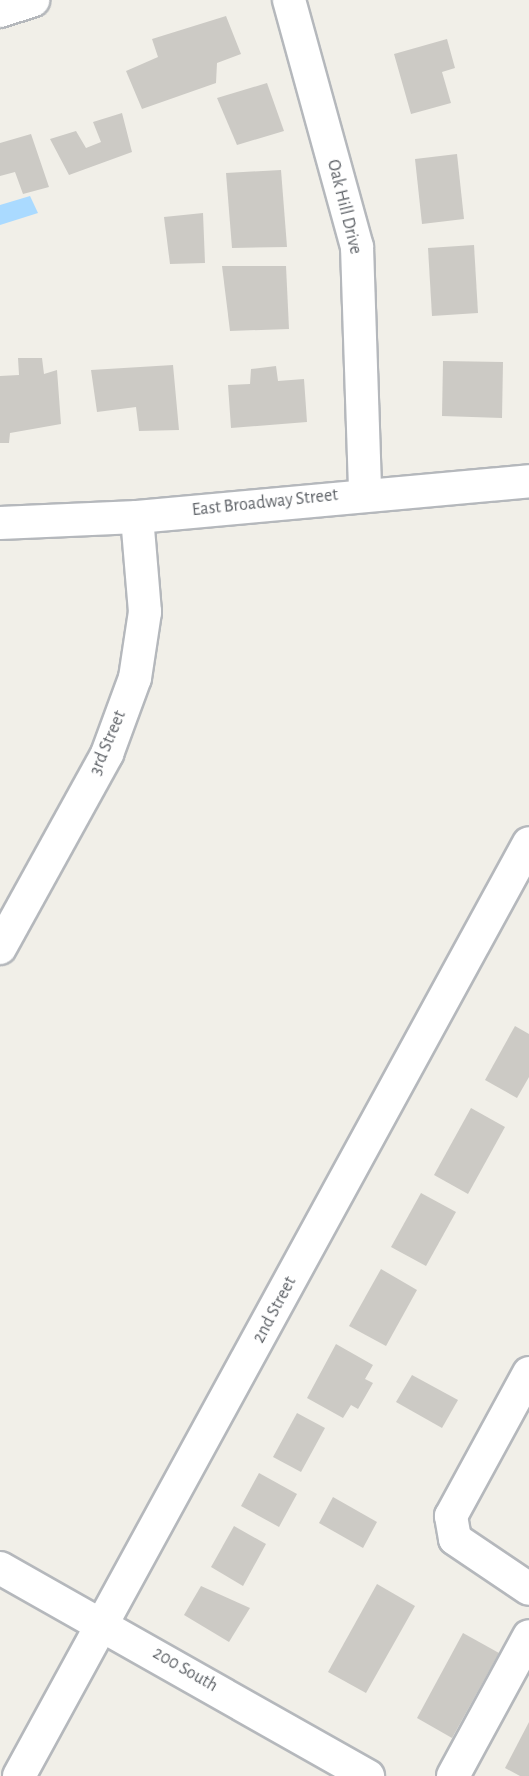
<!DOCTYPE html>
<style>
body{margin:0}
#map{position:relative;width:529px;height:1776px;overflow:hidden;background:#f1efe8;font-family:"Alegreya Sans",sans-serif}
div>[style]{position:absolute}
.water>*{inset:0;background:#aadaff}
.building>*{inset:0;background:#cccac5}
.roads{filter:drop-shadow(2px 0 #b5b8bc) drop-shadow(-2px 0 #b5b8bc) drop-shadow(0 2px #b5b8bc) drop-shadow(0 -2px #b5b8bc)}
.minor>*{height:32px;margin:-16px;padding:0 16px;transform-origin:16px;border-radius:16px;background:#fff}
span{translate:-50% -50%;white-space:nowrap;text-align:center;line-height:1.15;-webkit-text-stroke:5px #fff;paint-order:stroke}
.street-label{font-size:18px;color:#5f6368}
</style>
<div id="map">
<div class="water">
<i style="clip-path:polygon(30px 196px,38px 213px,0 225px,0 205px)"></i>
</div>
<div class="building">
<i style="clip-path:polygon(226px 16px,241px 54px,217px 63px,216px 83px,142px 109px,126px 71px,158px 57px,152px 39px)"></i>
<i style="clip-path:polygon(447px 39px,455px 68px,442px 72px,451px 103px,411px 114px,394px 54px)"></i>
<i style="clip-path:polygon(267px 83px,284px 131px,237px 145px,217px 98px)"></i>
<i style="clip-path:polygon(122px 113px,132px 152px,69px 175px,50px 139px,76px 131px,86px 148px,101px 142px,93px 122px)"></i>
<i style="clip-path:polygon(31px 134px,49px 187px,23px 194px,15px 172px,0 176px,0 143px)"></i>
<i style="clip-path:polygon(457px 154px,464px 219px,422px 224px,415px 159px)"></i>
<i style="clip-path:polygon(281px 170px,287px 247px,232px 248px,226px 173px)"></i>
<i style="clip-path:polygon(203px 213px,205px 263px,170px 264px,164px 217px)"></i>
<i style="clip-path:polygon(474px 245px,478px 313px,432px 316px,428px 248px)"></i>
<i style="clip-path:polygon(222px 266px,286px 266px,289px 329px,230px 331px)"></i>
<i style="clip-path:polygon(18px 358px,42px 358px,44px 374px,57px 370px,61px 424px,10px 433px,9px 443px,0 443px,0 376px,19px 375px)"></i>
<i style="clip-path:polygon(443px 361px,503px 362px,502px 418px,442px 416px)"></i>
<i style="clip-path:polygon(173px 365px,179px 430px,139px 431px,136px 407px,97px 412px,91px 370px)"></i>
<i style="clip-path:polygon(276px 366px,278px 381px,304px 379px,307px 422px,231px 428px,228px 385px,250px 384px,251px 369px)"></i>
<i style="clip-path:polygon(515px 1026px,529px 1034px,529px 1077px,517px 1098px,485px 1080px)"></i>
<i style="clip-path:polygon(471px 1108px,505px 1127px,468px 1194px,434px 1175px)"></i>
<i style="clip-path:polygon(421px 1193px,456px 1212px,426px 1266px,391px 1247px)"></i>
<i style="clip-path:polygon(381px 1269px,417px 1290px,386px 1346px,349px 1326px)"></i>
<i style="clip-path:polygon(336px 1344px,373px 1365px,365px 1379px,373px 1383px,358px 1409px,351px 1405px,343px 1418px,307px 1398px)"></i>
<i style="clip-path:polygon(412px 1375px,458px 1400px,442px 1428px,396px 1402px)"></i>
<i style="clip-path:polygon(297px 1413px,325px 1428px,301px 1472px,273px 1457px)"></i>
<i style="clip-path:polygon(259px 1473px,297px 1494px,279px 1527px,241px 1506px)"></i>
<i style="clip-path:polygon(333px 1497px,377px 1522px,363px 1548px,319px 1523px)"></i>
<i style="clip-path:polygon(234px 1526px,266px 1544px,243px 1586px,211px 1567px)"></i>
<i style="clip-path:polygon(377px 1584px,415px 1606px,366px 1693px,328px 1672px)"></i>
<i style="clip-path:polygon(201px 1586px,250px 1608px,229px 1642px,184px 1615px)"></i>
<i style="clip-path:polygon(463px 1633px,499px 1653px,452px 1738px,417px 1718px)"></i>
<i style="clip-path:polygon(529px 1722px,529px 1776px,520px 1776px,505px 1768px)"></i>
</div>
<div class="roads">
<div class="minor">
<i style="left:289px;top:0;width:256px;rotate:74.6deg"></i>
<i style="left:357px;top:247px;width:245px;rotate:88.1deg"></i>
<i style="left:0;top:11px;width:35px;rotate:-18deg"></i>
<i style="left:0;top:523px;width:137px;rotate:-2.5deg"></i>
<i style="left:137px;top:517px;width:394px;rotate:-5.2deg"></i>
<i style="left:0;top:948px;width:222px;rotate:-61.1deg"></i>
<i style="left:107px;top:754px;width:81px;rotate:-69.8deg"></i>
<i style="left:135px;top:678px;width:67px;rotate:-81.4deg"></i>
<i style="left:145px;top:612px;width:95px;rotate:-94.8deg"></i>
<i style="left:529px;top:1373px;width:163px;rotate:118.6deg"></i>
<i style="left:451px;top:1516px;width:23px;rotate:80deg"></i>
<i style="left:455px;top:1539px;width:89px;rotate:34deg"></i>
<i style="left:0;top:1568px;width:423px;rotate:29.5deg"></i>
<i style="left:19px;top:1776px;width:1063px;rotate:-61.34deg"></i>
<i style="left:453px;top:1776px;width:159px;rotate:-61.5deg"></i>
</div>
</div>
<div class="street-label">
<span style="left:344px;top:207px;rotate:76deg">Oak Hill Drive</span>
<span style="left:265px;top:503px;rotate:-6deg">East Broadway Street</span>
<span style="left:108px;top:743px;rotate:-67deg">3rd Street</span>
<span style="left:275px;top:1310px;rotate:-62deg">2nd Street</span>
<span style="left:185px;top:1670px;rotate:30deg">200 South</span>
</div>
</div>
